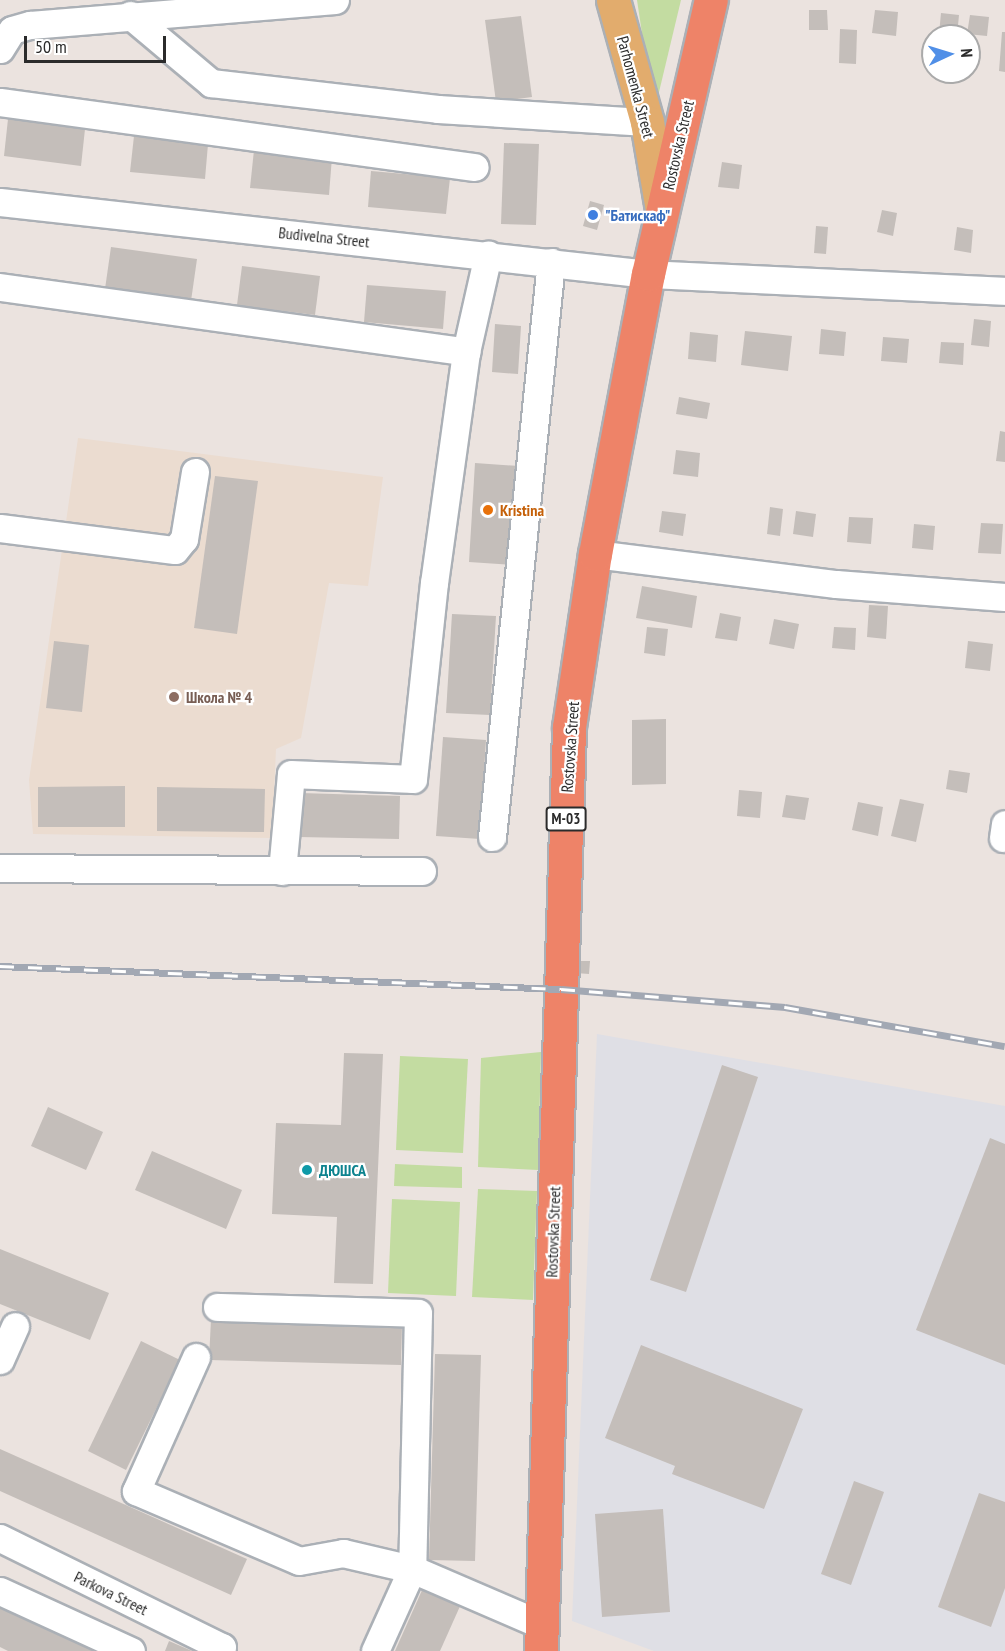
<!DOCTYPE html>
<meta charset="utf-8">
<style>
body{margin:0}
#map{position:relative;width:1005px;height:1651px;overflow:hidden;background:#ebe3df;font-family:"PT Sans Narrow",sans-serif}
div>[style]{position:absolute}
.industrial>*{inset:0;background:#dfdfe5}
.education>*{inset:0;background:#ebdcd0}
.green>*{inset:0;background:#c3dca1}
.building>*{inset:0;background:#c4beba}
.roads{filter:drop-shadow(2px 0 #abb0b6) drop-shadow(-2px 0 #abb0b6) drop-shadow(0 2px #abb0b6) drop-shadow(0 -2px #abb0b6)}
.minor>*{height:27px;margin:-13.5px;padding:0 13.5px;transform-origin:13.5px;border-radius:13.5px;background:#fff}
.major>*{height:33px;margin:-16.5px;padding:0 16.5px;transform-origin:16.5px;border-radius:16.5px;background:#e2ac6d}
.highway>*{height:33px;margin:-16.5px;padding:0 16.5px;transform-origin:16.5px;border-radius:16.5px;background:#ee8368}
.rail>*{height:7px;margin-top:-3.5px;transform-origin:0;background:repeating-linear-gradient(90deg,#fff 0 14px,#a2a8b3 0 28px);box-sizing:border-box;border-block:2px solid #a2a8b3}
.dots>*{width:16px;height:16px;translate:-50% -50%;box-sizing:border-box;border:3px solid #fff;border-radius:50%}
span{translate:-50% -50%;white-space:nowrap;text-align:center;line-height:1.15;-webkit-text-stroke:4.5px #fff;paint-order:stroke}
.shield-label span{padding:2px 4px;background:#fff;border:2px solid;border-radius:4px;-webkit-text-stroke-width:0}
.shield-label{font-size:15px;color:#2b2b2b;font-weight:700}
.street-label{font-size:16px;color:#2b2b2b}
.shop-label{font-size:16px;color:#366cbe;font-weight:700}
.left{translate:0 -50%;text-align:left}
.food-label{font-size:16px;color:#c56008;font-weight:700}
.education-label{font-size:16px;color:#785e54;font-weight:700}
.culture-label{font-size:16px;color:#0d838f;font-weight:700}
.north{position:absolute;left:921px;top:24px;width:60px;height:60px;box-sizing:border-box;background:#fff;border:2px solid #aaa;border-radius:50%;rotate:86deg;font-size:16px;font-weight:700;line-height:24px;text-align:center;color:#2b2b2b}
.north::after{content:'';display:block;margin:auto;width:21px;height:27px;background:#508fe7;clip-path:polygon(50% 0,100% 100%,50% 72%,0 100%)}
.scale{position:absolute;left:24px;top:36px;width:142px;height:27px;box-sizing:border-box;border:3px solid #2b2b2b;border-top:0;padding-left:8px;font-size:18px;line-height:21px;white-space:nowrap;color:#2b2b2b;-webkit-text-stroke:4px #fff;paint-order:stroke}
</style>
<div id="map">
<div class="industrial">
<i style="clip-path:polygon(597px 1034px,1005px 1106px,1005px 1651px,654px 1651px,572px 1621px)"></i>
</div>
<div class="education">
<i style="clip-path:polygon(78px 438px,383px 477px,368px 586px,329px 583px,301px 738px,276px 749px,272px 838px,33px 834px,29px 780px)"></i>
</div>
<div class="green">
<i style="clip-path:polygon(637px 0,681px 0,654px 113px)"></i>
<i style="clip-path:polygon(541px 1052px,538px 1170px,478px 1167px,481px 1058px)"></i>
<i style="clip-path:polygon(400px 1056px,468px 1059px,463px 1153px,396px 1150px)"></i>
<i style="clip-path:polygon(395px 1164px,462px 1167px,462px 1188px,394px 1186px)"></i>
<i style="clip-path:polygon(478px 1189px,537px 1191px,533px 1300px,472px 1297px)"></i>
<i style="clip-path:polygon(392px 1199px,460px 1202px,456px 1296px,388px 1293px)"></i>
</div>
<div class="building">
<i style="clip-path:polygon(809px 10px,827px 10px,828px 30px,809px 30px)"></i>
<i style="clip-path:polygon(875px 10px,898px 12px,896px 36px,872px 33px)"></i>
<i style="clip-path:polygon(941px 13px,959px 15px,957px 36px,939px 34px)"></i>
<i style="clip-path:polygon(970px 15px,989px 17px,987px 36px,967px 34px)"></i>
<i style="clip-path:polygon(521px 16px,532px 97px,496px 102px,485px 20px)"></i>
<i style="clip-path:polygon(840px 29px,857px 30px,856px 64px,839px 63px)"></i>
<i style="clip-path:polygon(1002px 32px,1005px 32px,1005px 72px,999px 71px)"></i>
<i style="clip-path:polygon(8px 119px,85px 129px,81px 166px,4px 156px)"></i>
<i style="clip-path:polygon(134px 136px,208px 144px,205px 179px,130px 172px)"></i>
<i style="clip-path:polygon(504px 143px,539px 144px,536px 225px,501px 224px)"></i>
<i style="clip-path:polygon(254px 150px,332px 157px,329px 195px,250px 188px)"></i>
<i style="clip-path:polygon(722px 162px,742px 165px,739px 189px,718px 187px)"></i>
<i style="clip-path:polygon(371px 171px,450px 178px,446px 214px,368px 207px)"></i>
<i style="clip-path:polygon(590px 201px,604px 205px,597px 230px,583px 226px)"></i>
<i style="clip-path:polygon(882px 210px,897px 213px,893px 236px,877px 232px)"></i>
<i style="clip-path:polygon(816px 226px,828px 227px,826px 254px,814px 253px)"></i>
<i style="clip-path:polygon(957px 227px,973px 230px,971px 253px,954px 250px)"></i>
<i style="clip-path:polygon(111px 247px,197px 259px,191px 301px,105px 289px)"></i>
<i style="clip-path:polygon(242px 266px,320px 276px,315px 315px,237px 305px)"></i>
<i style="clip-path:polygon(367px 285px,446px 291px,443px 329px,364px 322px)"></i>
<i style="clip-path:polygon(974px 319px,991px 321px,989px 347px,971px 345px)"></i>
<i style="clip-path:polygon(495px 324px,521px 326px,518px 374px,492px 372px)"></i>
<i style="clip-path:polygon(821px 329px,846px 332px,844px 356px,819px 354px)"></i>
<i style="clip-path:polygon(745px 331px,792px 336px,788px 371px,741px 365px)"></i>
<i style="clip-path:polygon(690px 332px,718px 335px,716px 362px,688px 359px)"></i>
<i style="clip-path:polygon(883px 337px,909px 339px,907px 363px,881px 361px)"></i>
<i style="clip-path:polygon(941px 342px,964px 343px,963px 365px,939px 363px)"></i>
<i style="clip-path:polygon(679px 397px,710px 403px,707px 419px,676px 414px)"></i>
<i style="clip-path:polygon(1000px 431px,1005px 432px,1005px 462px,996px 461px)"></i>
<i style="clip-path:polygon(676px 450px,700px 453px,698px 477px,673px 474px)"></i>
<i style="clip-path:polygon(475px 463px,519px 466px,512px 565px,469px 562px)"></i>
<i style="clip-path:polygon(215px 476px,258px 481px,237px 634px,194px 628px)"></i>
<i style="clip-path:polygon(770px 507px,783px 509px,780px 536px,767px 534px)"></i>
<i style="clip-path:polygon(662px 511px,686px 514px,683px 536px,659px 532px)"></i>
<i style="clip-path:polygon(796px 511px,816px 514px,813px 537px,793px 534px)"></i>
<i style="clip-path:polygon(849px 517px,873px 518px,871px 544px,847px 542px)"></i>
<i style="clip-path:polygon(981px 523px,1003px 524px,1001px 554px,978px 553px)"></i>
<i style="clip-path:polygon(914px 524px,935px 526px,933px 550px,912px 548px)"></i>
<i style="clip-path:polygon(642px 586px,697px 596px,692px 628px,636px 618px)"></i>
<i style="clip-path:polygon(869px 605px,888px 606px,886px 639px,867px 637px)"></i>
<i style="clip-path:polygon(720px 613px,741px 617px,737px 641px,715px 638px)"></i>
<i style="clip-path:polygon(452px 614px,496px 616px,490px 715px,446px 713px)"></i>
<i style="clip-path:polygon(774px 619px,799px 624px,794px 649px,769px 644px)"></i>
<i style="clip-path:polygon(647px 627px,668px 629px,665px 656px,644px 653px)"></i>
<i style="clip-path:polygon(834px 627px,856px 628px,855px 650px,832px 648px)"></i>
<i style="clip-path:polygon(54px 641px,89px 645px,82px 712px,46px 708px)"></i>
<i style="clip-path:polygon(968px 641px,993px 644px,990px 671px,965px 668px)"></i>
<i style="clip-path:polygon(666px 719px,666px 784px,632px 785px,632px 720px)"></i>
<i style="clip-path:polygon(443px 737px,486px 740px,480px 839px,436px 836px)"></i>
<i style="clip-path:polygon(949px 770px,970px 773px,967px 793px,946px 789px)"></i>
<i style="clip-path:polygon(125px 786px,125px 827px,38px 827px,38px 787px)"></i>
<i style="clip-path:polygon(157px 787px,265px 789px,264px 832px,157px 831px)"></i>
<i style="clip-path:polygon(739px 790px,762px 792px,760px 818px,737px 816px)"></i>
<i style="clip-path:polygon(300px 793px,400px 796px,399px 839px,299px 837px)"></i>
<i style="clip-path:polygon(786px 795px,809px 798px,805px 820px,782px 817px)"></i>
<i style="clip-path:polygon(900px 799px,924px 804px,916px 842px,891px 836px)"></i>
<i style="clip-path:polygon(858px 802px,883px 807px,878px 836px,852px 830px)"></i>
<i style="clip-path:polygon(577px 961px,590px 961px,589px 974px,576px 973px)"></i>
<i style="clip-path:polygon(344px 1053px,383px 1054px,373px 1284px,334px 1283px,337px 1217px,272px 1214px,276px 1123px,341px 1125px)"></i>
<i style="clip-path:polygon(722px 1065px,758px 1077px,686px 1292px,650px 1280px)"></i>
<i style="clip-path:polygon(48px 1107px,103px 1132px,86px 1170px,31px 1146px)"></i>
<i style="clip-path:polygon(990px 1138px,1005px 1144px,1005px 1365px,916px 1330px)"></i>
<i style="clip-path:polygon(152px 1151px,242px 1190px,226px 1229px,135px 1190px)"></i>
<i style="clip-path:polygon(0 1249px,109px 1293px,90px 1340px,0 1304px)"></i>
<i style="clip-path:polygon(211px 1319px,402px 1324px,401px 1365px,209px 1360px)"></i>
<i style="clip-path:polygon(141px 1341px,180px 1360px,126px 1470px,88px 1451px)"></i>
<i style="clip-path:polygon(641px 1345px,803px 1409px,764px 1509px,672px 1474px,675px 1466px,605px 1438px)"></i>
<i style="clip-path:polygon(435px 1354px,481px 1355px,475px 1561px,429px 1560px)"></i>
<i style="clip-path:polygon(0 1449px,247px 1559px,231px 1595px,0 1491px)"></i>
<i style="clip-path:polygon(854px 1481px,884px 1492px,851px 1585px,821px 1574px)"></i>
<i style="clip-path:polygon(979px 1493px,1005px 1502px,1005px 1588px,991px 1627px,938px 1607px)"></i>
<i style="clip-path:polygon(663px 1509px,670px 1612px,602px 1617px,595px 1514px)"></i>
<i style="clip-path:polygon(423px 1588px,461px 1604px,440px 1651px,395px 1651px)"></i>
<i style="clip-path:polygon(0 1605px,103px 1651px,8px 1651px,0 1647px)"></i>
<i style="clip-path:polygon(169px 1641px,192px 1651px,165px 1651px)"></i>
</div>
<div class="roads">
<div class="minor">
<i style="left:130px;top:15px;width:106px;rotate:40deg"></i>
<i style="left:211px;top:83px;width:228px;rotate:6.5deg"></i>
<i style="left:438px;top:109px;width:209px;rotate:3.6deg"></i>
<i style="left:0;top:49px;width:22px;rotate:-58deg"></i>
<i style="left:12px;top:30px;width:19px;rotate:-16deg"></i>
<i style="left:30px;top:25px;width:306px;rotate:-4.7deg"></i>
<i style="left:0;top:102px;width:479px;rotate:7.8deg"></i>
<i style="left:0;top:202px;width:652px;rotate:6.34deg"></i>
<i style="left:648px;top:274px;width:357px;rotate:2.7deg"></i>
<i style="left:0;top:287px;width:471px;rotate:7.9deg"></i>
<i style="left:0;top:528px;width:176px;rotate:7.2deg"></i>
<i style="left:175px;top:550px;width:14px;rotate:-51deg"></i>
<i style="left:184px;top:539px;width:68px;rotate:-80.7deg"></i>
<i style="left:595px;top:554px;width:243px;rotate:7.1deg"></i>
<i style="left:836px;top:584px;width:169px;rotate:4.4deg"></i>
<i style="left:492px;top:837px;width:578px;rotate:-84.14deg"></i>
<i style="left:1003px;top:838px;width:14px;rotate:-82deg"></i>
<i style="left:0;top:868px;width:422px;rotate:0.4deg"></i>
<i style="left:282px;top:871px;width:97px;rotate:-84.7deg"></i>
<i style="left:291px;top:774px;width:122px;rotate:2.3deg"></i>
<i style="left:413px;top:779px;width:197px;rotate:-83.9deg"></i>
<i style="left:434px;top:583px;width:233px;rotate:-82.1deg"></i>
<i style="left:466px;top:352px;width:100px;rotate:-77.3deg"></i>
<i style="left:217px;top:1307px;width:201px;rotate:1.7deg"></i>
<i style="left:418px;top:1313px;width:256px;rotate:91.3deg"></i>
<i style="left:412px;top:1569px;width:142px;rotate:23.3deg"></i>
<i style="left:196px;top:1357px;width:147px;rotate:114.1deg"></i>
<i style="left:136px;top:1491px;width:177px;rotate:23.2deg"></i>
<i style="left:299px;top:1561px;width:45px;rotate:-10.3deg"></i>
<i style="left:343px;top:1553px;width:71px;rotate:13.1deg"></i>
<i style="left:412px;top:1569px;width:90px;rotate:114.3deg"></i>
<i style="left:0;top:1360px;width:37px;rotate:-66deg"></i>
<i style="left:0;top:1538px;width:247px;rotate:26.2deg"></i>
<i style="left:222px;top:1647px;width:4px;rotate:117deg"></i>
<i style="left:0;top:1591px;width:144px;rotate:24.6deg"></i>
</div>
<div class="major">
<i style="left:613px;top:0;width:127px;rotate:74.4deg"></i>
<i style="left:647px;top:122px;width:89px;rotate:80.3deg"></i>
</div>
<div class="highway">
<i style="left:541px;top:1651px;width:924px;rotate:-88.26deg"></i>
<i style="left:569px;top:727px;width:175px;rotate:-81.5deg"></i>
<i style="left:595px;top:554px;width:285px;rotate:-79.3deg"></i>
<i style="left:648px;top:274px;width:281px;rotate:-77.1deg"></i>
</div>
</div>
<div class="rail">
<i style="left:0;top:966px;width:561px;rotate:2.35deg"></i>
<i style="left:561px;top:989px;width:225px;rotate:4.6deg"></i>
<i style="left:785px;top:1007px;width:223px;rotate:10.1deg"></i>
</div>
<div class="dots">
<i style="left:593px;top:215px;background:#3f7fe0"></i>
<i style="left:488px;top:510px;background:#e8710a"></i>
<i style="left:174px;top:697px;background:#8d6e63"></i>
<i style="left:307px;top:1170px;background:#0f9aa8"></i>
</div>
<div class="shield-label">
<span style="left:566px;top:819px">М-03</span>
</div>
<div class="street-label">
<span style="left:636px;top:87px;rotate:75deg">Parhomenka Street</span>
<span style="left:678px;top:145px;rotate:-77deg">Rostovska Street</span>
<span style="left:324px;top:237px;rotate:6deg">Budivelna Street</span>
<span style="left:570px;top:747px;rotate:-86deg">Rostovska Street</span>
<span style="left:553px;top:1232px;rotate:-88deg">Rostovska Street</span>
<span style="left:111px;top:1593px;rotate:26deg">Parkova Street</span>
</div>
<div class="shop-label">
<span class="left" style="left:605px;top:215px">"Батискаф"</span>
</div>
<div class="food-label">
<span class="left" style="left:500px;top:510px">Kristina</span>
</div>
<div class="education-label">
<span class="left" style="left:186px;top:697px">Школа № 4</span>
</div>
<div class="culture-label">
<span class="left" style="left:319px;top:1170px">ДЮШСА</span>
</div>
<div class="north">N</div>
<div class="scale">50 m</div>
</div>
